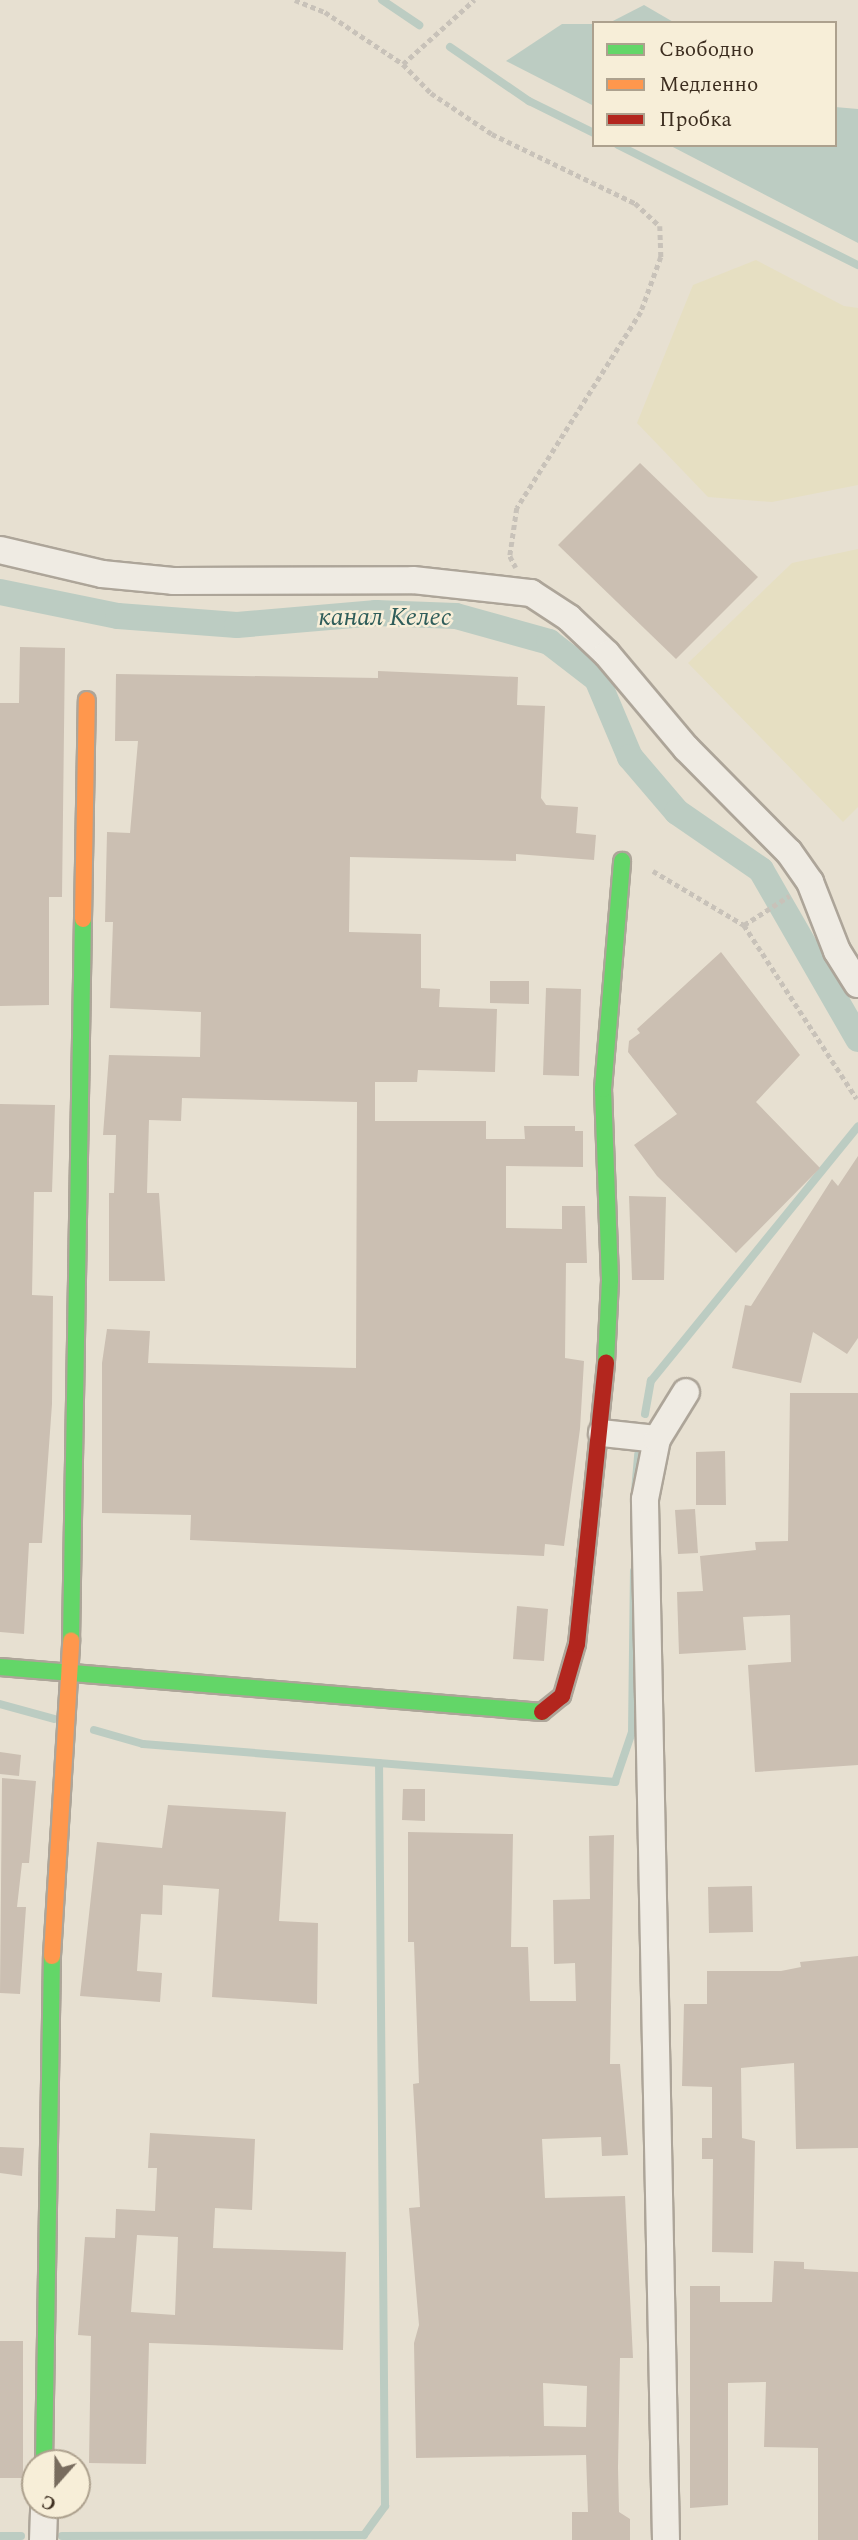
<!DOCTYPE html>
<meta charset="utf-8">
<style>
body{margin:0}
#map{position:relative;width:858px;height:2540px;overflow:hidden;background:#e7e0d1;font-family:Spectral,serif}
div>[style]{position:absolute}
.farmland>*{inset:0;background:#e6dfc2}
.water>*{inset:0;background:#bcccc2}
.stream>*{height:8px;margin:-4px;padding:0 4px;transform-origin:4px;border-radius:4px;background:#bcccc2}
.canal>*{height:26px;margin:-13px;padding:0 13px;transform-origin:13px;border-radius:13px;background:#bcccc2}
.building>*{inset:0;background:#cbbfb2}
.path>*{height:4.5px;margin-top:-2.25px;transform-origin:0;background:repeating-linear-gradient(90deg,#c8c2b9 0 5px,transparent 0 8.5px)}
.roads{filter:drop-shadow(2px 0 #ada599) drop-shadow(-2px 0 #ada599) drop-shadow(0 2px #ada599) drop-shadow(0 -2px #ada599)}
.street>*{height:26px;margin:-13px;padding:0 13px;transform-origin:13px;border-radius:13px;background:#efebe3}
.fast>*{height:16px;margin:-8px;padding:0 8px;transform-origin:8px;border-radius:8px;background:#63d668}
.slow>*{height:16px;margin:-8px;padding:0 8px;transform-origin:8px;border-radius:8px;background:#ff974d}
.jam>*{height:16px;margin:-8px;padding:0 8px;transform-origin:8px;border-radius:8px;background:#b3261e}
span{translate:-50% -50%;white-space:nowrap;text-align:center;line-height:1.15;-webkit-text-stroke:5px #f7eed8;paint-order:stroke}
.water-label{font-size:26px;color:#2f5d5a;font-style:italic}
.legend{position:absolute;left:592px;top:21px;width:245px;height:126px;box-sizing:border-box;background:#f7eed8;border:2px solid #ada18e;margin:0;padding:9px 12px;list-style:none;font-size:21px;color:#3d2e20}
.legend li{display:flex;align-items:center;gap:14px;height:35px}
.legend b{width:35px;border:2px solid #ada18e}
.north{position:absolute;left:21px;top:2449px;width:70px;height:70px;box-sizing:border-box;background:#f7eed8;border:2px solid #ada18e;border-radius:50%;rotate:201deg;font-size:19px;font-weight:700;line-height:28px;text-align:center;color:#3d2e20}
.north::after{content:'';display:block;margin:auto;width:24px;height:32px;background:#786c5e;clip-path:polygon(50% 0,100% 100%,50% 72%,0 100%)}
</style>
<div id="map">
<div class="farmland">
<i style="clip-path:polygon(756px 260px,844px 306px,858px 308px,858px 485px,772px 502px,708px 497px,637px 423px,693px 285px)"></i>
<i style="clip-path:polygon(858px 549px,858px 807px,843px 822px,688px 663px,792px 563px)"></i>
</div>
<div class="water">
<i style="clip-path:polygon(644px 5px,675px 23px,609px 23px)"></i>
<i style="clip-path:polygon(562px 24px,594px 24px,594px 106px,506px 61px)"></i>
<i style="clip-path:polygon(835px 107px,858px 109px,858px 243px,669px 145px,835px 145px)"></i>
</div>
<div class="stream">
<i style="left:382px;top:0;width:45px;rotate:34deg"></i>
<i style="left:450px;top:47px;width:96px;rotate:34.4deg"></i>
<i style="left:529px;top:101px;width:72px;rotate:26.2deg"></i>
<i style="left:618px;top:145px;width:268px;rotate:26.6deg"></i>
<i style="left:645px;top:1414px;width:34px;rotate:-80deg"></i>
<i style="left:651px;top:1381px;width:328px;rotate:-50.9deg"></i>
<i style="left:635px;top:1491px;width:37px;rotate:-85deg"></i>
<i style="left:0;top:1704px;width:56px;rotate:15.5deg"></i>
<i style="left:94px;top:1730px;width:51px;rotate:15.9deg"></i>
<i style="left:143px;top:1744px;width:474px;rotate:4.6deg"></i>
<i style="left:615px;top:1782px;width:53px;rotate:-71.2deg"></i>
<i style="left:632px;top:1732px;width:161px;rotate:-89.3deg"></i>
<i style="left:0;top:2536px;width:21px"></i>
<i style="left:62px;top:2536px;width:302px;rotate:-0.2deg"></i>
<i style="left:364px;top:2535px;width:36px;rotate:-54deg"></i>
<i style="left:385px;top:2506px;width:743px;rotate:-90.46deg"></i>
</div>
<div class="canal">
<i style="left:0;top:592px;width:120px;rotate:11.5deg"></i>
<i style="left:118px;top:616px;width:119px;rotate:4.3deg"></i>
<i style="left:237px;top:625px;width:140px;rotate:-4.9deg"></i>
<i style="left:376px;top:613px;width:80px;rotate:2.1deg"></i>
<i style="left:456px;top:616px;width:97px;rotate:15.6deg"></i>
<i style="left:549px;top:642px;width:61px;rotate:37.6deg"></i>
<i style="left:597px;top:679px;width:85px;rotate:67.1deg"></i>
<i style="left:630px;top:757px;width:72px;rotate:49.5deg"></i>
<i style="left:677px;top:812px;width:102px;rotate:34.6deg"></i>
<i style="left:761px;top:870px;width:195px;rotate:60.1deg"></i>
</div>
<div class="building">
<i style="clip-path:polygon(640px 463px,758px 577px,676px 659px,558px 545px)"></i>
<i style="clip-path:polygon(20px 647px,65px 648px,62px 897px,49px 897px,49px 1005px,0 1006px,0 703px,19px 703px)"></i>
<i style="clip-path:polygon(378px 671px,518px 677px,517px 705px,545px 706px,541px 798px,546px 805px,578px 807px,576px 833px,596px 835px,594px 860px,516px 854px,516px 861px,350px 857px,349px 932px,421px 934px,421px 988px,440px 989px,439px 1007px,497px 1009px,495px 1072px,418px 1070px,417px 1082px,375px 1082px,375px 1121px,486px 1121px,486px 1139px,525px 1139px,524px 1126px,575px 1126px,575px 1131px,583px 1131px,583px 1167px,506px 1166px,506px 1228px,562px 1229px,562px 1206px,585px 1206px,587px 1263px,566px 1263px,565px 1358px,584px 1361px,580px 1429px,564px 1546px,545px 1544px,544px 1556px,190px 1540px,191px 1515px,102px 1513px,102px 1363px,107px 1329px,150px 1331px,148px 1363px,356px 1368px,357px 1102px,182px 1098px,181px 1121px,149px 1120px,147px 1193px,159px 1193px,165px 1281px,109px 1281px,109px 1193px,114px 1193px,116px 1135px,103px 1135px,109px 1055px,200px 1057px,201px 1012px,110px 1008px,113px 922px,105px 922px,107px 832px,130px 833px,138px 741px,115px 741px,116px 674px,378px 678px)"></i>
<i style="clip-path:polygon(721px 952px,800px 1055px,756px 1102px,820px 1168px,736px 1253px,657px 1176px,634px 1145px,677px 1114px,628px 1052px,629px 1041px,640px 1033px,637px 1029px)"></i>
<i style="clip-path:polygon(490px 981px,529px 981px,529px 1004px,490px 1003px)"></i>
<i style="clip-path:polygon(546px 988px,581px 989px,579px 1076px,543px 1075px)"></i>
<i style="clip-path:polygon(0 1104px,55px 1105px,52px 1192px,34px 1192px,32px 1295px,53px 1296px,52px 1404px,42px 1543px,29px 1543px,24px 1634px,0 1632px)"></i>
<i style="clip-path:polygon(858px 1156px,858px 1338px,847px 1354px,813px 1332px,801px 1383px,732px 1368px,745px 1305px,751px 1306px,832px 1179px,838px 1186px)"></i>
<i style="clip-path:polygon(629px 1196px,666px 1197px,664px 1280px,632px 1280px)"></i>
<i style="clip-path:polygon(790px 1393px,858px 1393px,858px 1765px,755px 1772px,748px 1665px,791px 1662px,790px 1615px,743px 1617px,746px 1650px,679px 1654px,677px 1592px,703px 1591px,700px 1556px,756px 1550px,755px 1542px,788px 1541px)"></i>
<i style="clip-path:polygon(725px 1451px,726px 1505px,696px 1505px,696px 1452px)"></i>
<i style="clip-path:polygon(695px 1509px,698px 1553px,678px 1554px,675px 1510px)"></i>
<i style="clip-path:polygon(517px 1606px,548px 1609px,544px 1661px,513px 1659px)"></i>
<i style="clip-path:polygon(0 1752px,21px 1755px,19px 1776px,0 1774px)"></i>
<i style="clip-path:polygon(2px 1778px,36px 1781px,29px 1863px,22px 1863px,17px 1907px,26px 1907px,20px 1994px,0 1993px)"></i>
<i style="clip-path:polygon(403px 1789px,425px 1789px,425px 1821px,402px 1820px)"></i>
<i style="clip-path:polygon(168px 1805px,286px 1812px,279px 1921px,318px 1923px,317px 2004px,212px 1997px,219px 1889px,163px 1885px,162px 1915px,141px 1914px,137px 1971px,162px 1973px,160px 2002px,80px 1996px,97px 1842px,162px 1848px)"></i>
<i style="clip-path:polygon(evenodd,408px 1832px,513px 1834px,511px 1947px,528px 1947px,530px 2001px,576px 2001px,575px 1963px,554px 1964px,553px 1900px,590px 1899px,589px 1836px,614px 1835px,610px 2064px,620px 2064px,628px 2155px,602px 2156px,601px 2137px,542px 2139px,545px 2198px,625px 2196px,633px 2358px,620px 2358px,618px 2467px,619px 2512px,630px 2519px,630px 2540px,572px 2540px,572px 2512px,588px 2512px,586px 2455px,416px 2458px,414px 2343px,419px 2325px,409px 2208px,420px 2207px,413px 2084px,419px 2083px,414px 1942px,408px 1942px,408px 1832px,543px 2383px,587px 2386px,586px 2427px,544px 2426px,543px 2383px)"></i>
<i style="clip-path:polygon(752px 1886px,753px 1932px,709px 1933px,708px 1887px)"></i>
<i style="clip-path:polygon(858px 1956px,858px 2148px,796px 2149px,794px 2063px,741px 2068px,742px 2138px,755px 2141px,753px 2253px,712px 2252px,713px 2159px,702px 2159px,702px 2138px,712px 2138px,712px 2087px,682px 2086px,684px 2004px,707px 2004px,707px 1971px,781px 1971px,801px 1967px,800px 1962px)"></i>
<i style="clip-path:polygon(evenodd,150px 2133px,255px 2139px,252px 2210px,215px 2208px,213px 2248px,346px 2252px,343px 2350px,149px 2343px,146px 2464px,89px 2463px,91px 2336px,78px 2335px,85px 2237px,115px 2238px,116px 2209px,155px 2211px,157px 2168px,148px 2168px,150px 2133px,137px 2235px,178px 2237px,175px 2315px,131px 2312px,137px 2235px)"></i>
<i style="clip-path:polygon(0 2147px,24px 2148px,22px 2176px,0 2173px)"></i>
<i style="clip-path:polygon(774px 2261px,804px 2262px,804px 2269px,858px 2272px,858px 2540px,818px 2540px,818px 2448px,764px 2447px,766px 2382px,728px 2383px,728px 2505px,690px 2508px,690px 2286px,720px 2286px,720px 2302px,772px 2302px)"></i>
<i style="clip-path:polygon(0 2341px,23px 2341px,23px 2478px,0 2478px)"></i>
</div>
<div class="path">
<i style="left:295px;top:0;width:32px;rotate:22deg"></i>
<i style="left:325px;top:12px;width:94px;rotate:33.7deg"></i>
<i style="left:403px;top:64px;width:40px;rotate:46deg"></i>
<i style="left:431px;top:93px;width:73px;rotate:33.9deg"></i>
<i style="left:492px;top:134px;width:159px;rotate:25.8deg"></i>
<i style="left:635px;top:203px;width:34px;rotate:43deg"></i>
<i style="left:660px;top:226px;width:31px;rotate:88deg"></i>
<i style="left:661px;top:257px;width:59px;rotate:110deg"></i>
<i style="left:641px;top:312px;width:232px;rotate:122.3deg"></i>
<i style="left:517px;top:508px;width:49px;rotate:98.3deg"></i>
<i style="left:510px;top:556px;width:13px;rotate:63deg"></i>
<i style="left:403px;top:64px;width:96px;rotate:-42deg"></i>
<i style="left:653px;top:871px;width:106px;rotate:30.7deg"></i>
<i style="left:744px;top:925px;width:207px;rotate:57deg"></i>
<i style="left:744px;top:925px;width:54px;rotate:-32.8deg"></i>
</div>
<div class="roads">
<div class="street">
<i style="left:0;top:550px;width:105px;rotate:13.2deg"></i>
<i style="left:102px;top:574px;width:71px;rotate:5.6deg"></i>
<i style="left:173px;top:581px;width:240px;rotate:-0.2deg"></i>
<i style="left:413px;top:580px;width:119px;rotate:6.3deg"></i>
<i style="left:531px;top:593px;width:45px;rotate:33.3deg"></i>
<i style="left:569px;top:618px;width:52px;rotate:43.5deg"></i>
<i style="left:607px;top:654px;width:123px;rotate:50deg"></i>
<i style="left:686px;top:748px;width:146px;rotate:45.3deg"></i>
<i style="left:789px;top:852px;width:37px;rotate:55deg"></i>
<i style="left:810px;top:882px;width:74px;rotate:68.6deg"></i>
<i style="left:837px;top:951px;width:39px;rotate:58deg"></i>
<i style="left:602px;top:1433px;width:55px;rotate:6.2deg"></i>
<i style="left:43px;top:2540px;width:35px;rotate:-88deg"></i>
<i style="left:666px;top:2540px;width:1041px;rotate:-91.16deg"></i>
<i style="left:645px;top:1499px;width:61px;rotate:-78.7deg"></i>
<i style="left:657px;top:1439px;width:55px;rotate:-58.3deg"></i>
</div>
<div class="fast">
<i style="left:606px;top:1362px;width:82px;rotate:-87.2deg"></i>
<i style="left:610px;top:1280px;width:191px;rotate:-92.1deg"></i>
<i style="left:603px;top:1089px;width:229px;rotate:-85.2deg"></i>
<i style="left:71px;top:1641px;width:722px;rotate:-89.05deg"></i>
<i style="left:0;top:1667px;width:544px;rotate:4.75deg"></i>
<i style="left:44px;top:2463px;width:507px;rotate:-89.1deg"></i>
</div>
<div class="slow">
<i style="left:83px;top:919px;width:219px;rotate:-89deg"></i>
<i style="left:52px;top:1956px;width:316px;rotate:-86.5deg"></i>
</div>
<div class="jam">
<i style="left:542px;top:1712px;width:26px;rotate:-39deg"></i>
<i style="left:562px;top:1696px;width:54px;rotate:-73.9deg"></i>
<i style="left:577px;top:1644px;width:283px;rotate:-84.1deg"></i>
</div>
</div>
<div class="water-label">
<span style="left:385px;top:618px">канал Келес</span>
</div>
<ul class="legend">
<li><b style="height:9px;background:#63d668"></b>Свободно</li>
<li><b style="height:9px;background:#ff974d"></b>Медленно</li>
<li><b style="height:9px;background:#b3261e"></b>Пробка</li>
</ul>
<div class="north">С</div>
</div>
